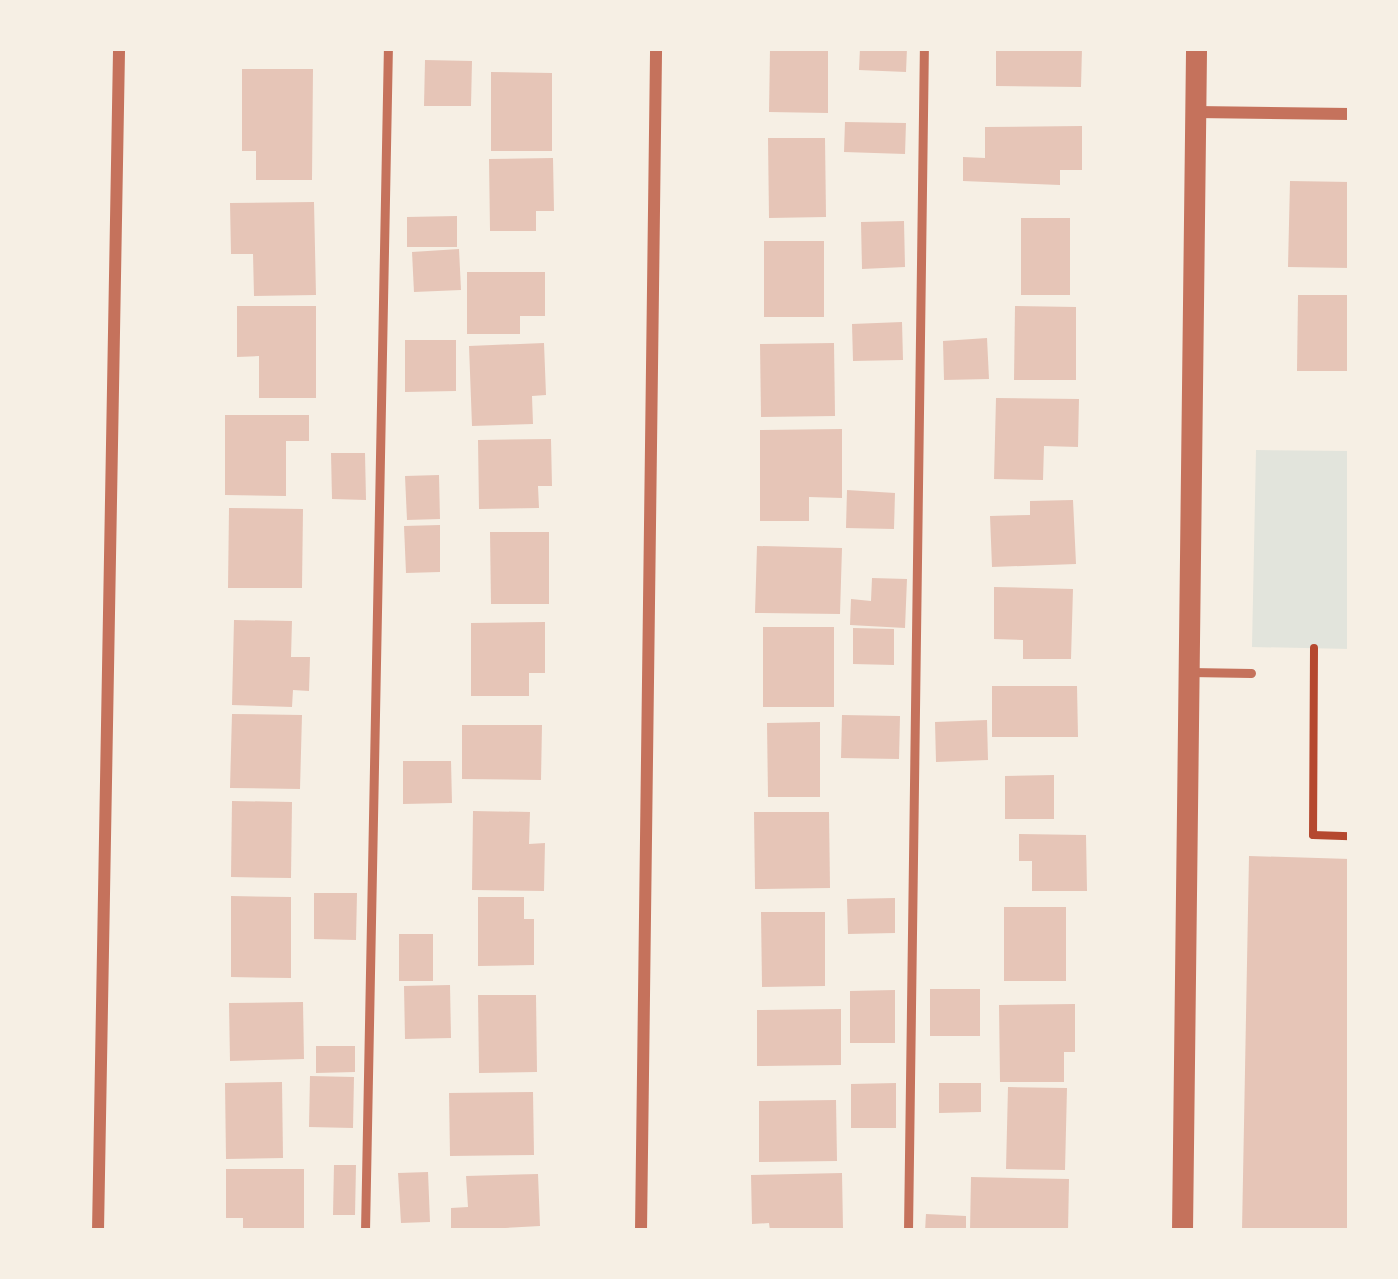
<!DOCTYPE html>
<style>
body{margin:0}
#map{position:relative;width:1398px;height:1279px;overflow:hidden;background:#f6efe4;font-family:Barlow,sans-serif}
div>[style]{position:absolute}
.green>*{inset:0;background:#e2e4dc}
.building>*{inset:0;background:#e6c5b7}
.path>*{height:8px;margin:-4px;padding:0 4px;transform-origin:4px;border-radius:4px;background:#b5482f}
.service>*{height:9px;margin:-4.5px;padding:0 4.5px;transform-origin:4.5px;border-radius:4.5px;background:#c5725c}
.minor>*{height:12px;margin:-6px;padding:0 6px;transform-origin:6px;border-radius:6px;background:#c5725c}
.tertiary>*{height:21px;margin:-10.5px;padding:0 10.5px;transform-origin:10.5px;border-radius:10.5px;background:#c5725c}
span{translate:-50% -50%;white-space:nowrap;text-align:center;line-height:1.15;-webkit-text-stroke:9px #f6efe4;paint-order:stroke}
.frame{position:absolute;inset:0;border:51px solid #f6efe4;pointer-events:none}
</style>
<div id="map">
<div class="green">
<i style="clip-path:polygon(1256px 450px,1350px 451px,1350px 649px,1252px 647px)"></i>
</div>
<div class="building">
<i style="clip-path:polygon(770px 48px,828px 48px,828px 113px,769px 112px)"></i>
<i style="clip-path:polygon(860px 48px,907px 48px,906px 72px,859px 70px)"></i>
<i style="clip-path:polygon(996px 48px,1082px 48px,1081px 87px,996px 86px)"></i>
<i style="clip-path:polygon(425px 60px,472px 61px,471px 106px,424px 106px)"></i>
<i style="clip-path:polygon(242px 69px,313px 69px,312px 180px,256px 180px,256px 151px,242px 151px)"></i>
<i style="clip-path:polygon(491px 72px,552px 73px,552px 151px,491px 151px)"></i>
<i style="clip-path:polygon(845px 122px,906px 123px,905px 154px,844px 152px)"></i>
<i style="clip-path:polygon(1082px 126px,1082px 170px,1060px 170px,1060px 185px,963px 181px,963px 157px,985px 158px,985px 127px)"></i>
<i style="clip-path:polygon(768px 138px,825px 138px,826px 217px,769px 218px)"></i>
<i style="clip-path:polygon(553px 158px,554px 211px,536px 211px,536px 231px,490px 231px,489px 159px)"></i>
<i style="clip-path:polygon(1290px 181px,1350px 182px,1350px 268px,1288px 267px)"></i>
<i style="clip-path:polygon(314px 202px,316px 295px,254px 296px,253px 254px,231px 254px,230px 203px)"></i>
<i style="clip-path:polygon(457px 216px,457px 247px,407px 247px,407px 217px)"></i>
<i style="clip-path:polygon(1021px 218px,1070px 218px,1070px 295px,1021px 295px)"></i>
<i style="clip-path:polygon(904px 221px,905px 267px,862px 269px,861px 222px)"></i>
<i style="clip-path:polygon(764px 241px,824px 241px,824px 317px,764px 317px)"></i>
<i style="clip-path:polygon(459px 249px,461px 290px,414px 292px,412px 252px)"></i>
<i style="clip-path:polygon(467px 272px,545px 272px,545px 316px,520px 316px,520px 334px,467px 334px)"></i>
<i style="clip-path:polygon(1298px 295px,1350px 295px,1350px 371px,1297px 371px)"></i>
<i style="clip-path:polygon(237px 306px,316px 306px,316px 398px,259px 398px,259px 356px,237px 357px)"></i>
<i style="clip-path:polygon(1015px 306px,1076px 307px,1076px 380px,1014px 380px)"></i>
<i style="clip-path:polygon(902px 322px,903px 360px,853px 361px,852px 324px)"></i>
<i style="clip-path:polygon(987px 338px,989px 379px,944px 380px,943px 341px)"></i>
<i style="clip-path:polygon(405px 340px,456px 340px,456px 391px,405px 392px)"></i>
<i style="clip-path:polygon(544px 343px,546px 395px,532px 396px,533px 424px,472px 426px,469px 346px)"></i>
<i style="clip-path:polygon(834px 343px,835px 416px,761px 417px,760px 344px)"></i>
<i style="clip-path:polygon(996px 398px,1079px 399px,1078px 447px,1044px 446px,1043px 480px,994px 479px)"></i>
<i style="clip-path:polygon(225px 415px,309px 415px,309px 441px,286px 441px,286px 496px,225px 495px)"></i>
<i style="clip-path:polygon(842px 429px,842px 498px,809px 497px,809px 521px,760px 521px,760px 430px)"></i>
<i style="clip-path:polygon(551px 439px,552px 486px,538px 486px,539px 508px,479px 509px,478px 440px)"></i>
<i style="clip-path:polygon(331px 453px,365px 453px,366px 500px,332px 499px)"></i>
<i style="clip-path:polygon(439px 475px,440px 519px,407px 520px,405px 476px)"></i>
<i style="clip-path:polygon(847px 490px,895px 493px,894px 529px,846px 528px)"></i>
<i style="clip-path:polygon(1073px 500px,1076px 564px,992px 567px,990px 516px,1030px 515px,1030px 501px)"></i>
<i style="clip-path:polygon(229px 508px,303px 509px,302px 588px,228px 588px)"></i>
<i style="clip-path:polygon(440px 525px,440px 572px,406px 573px,404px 526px)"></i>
<i style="clip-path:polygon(490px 532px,549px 532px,549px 604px,491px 604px)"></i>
<i style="clip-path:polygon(757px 546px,842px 548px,840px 614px,755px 613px)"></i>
<i style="clip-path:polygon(872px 578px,907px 579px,905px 628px,850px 625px,851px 599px,871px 601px)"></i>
<i style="clip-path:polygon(994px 587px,1073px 589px,1071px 659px,1023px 659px,1023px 640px,994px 639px)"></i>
<i style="clip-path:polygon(234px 620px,292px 621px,291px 657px,310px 657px,309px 691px,293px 690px,292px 707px,232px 705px)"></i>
<i style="clip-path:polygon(545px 622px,545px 673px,529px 673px,529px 696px,471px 696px,471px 623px)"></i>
<i style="clip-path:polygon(763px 627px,834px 627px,834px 707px,763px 707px)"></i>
<i style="clip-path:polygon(853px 628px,894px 629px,894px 665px,853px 664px)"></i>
<i style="clip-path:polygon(992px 686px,1077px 686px,1078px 737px,992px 737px)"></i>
<i style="clip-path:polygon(232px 714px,302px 715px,300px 789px,230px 788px)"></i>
<i style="clip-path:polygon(842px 715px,900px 716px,899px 759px,841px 758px)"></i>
<i style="clip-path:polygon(987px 720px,988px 760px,936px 762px,935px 722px)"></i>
<i style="clip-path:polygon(820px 722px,820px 797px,768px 797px,767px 723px)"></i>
<i style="clip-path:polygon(462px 725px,542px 725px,541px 780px,462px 779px)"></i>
<i style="clip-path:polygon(403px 761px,451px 761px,452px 803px,403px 804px)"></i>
<i style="clip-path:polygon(1054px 775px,1054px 819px,1005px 819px,1005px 776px)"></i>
<i style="clip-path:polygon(232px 801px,292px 802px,291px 878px,231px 877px)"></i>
<i style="clip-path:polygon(473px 811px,530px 812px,529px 844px,545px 843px,544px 891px,472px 890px)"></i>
<i style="clip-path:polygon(754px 812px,829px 812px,830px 888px,755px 889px)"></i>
<i style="clip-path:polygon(1019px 834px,1086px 835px,1087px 891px,1032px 891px,1032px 861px,1019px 861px)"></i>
<i style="clip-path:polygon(1249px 856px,1350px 859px,1350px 1231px,1242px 1231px)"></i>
<i style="clip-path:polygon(314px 893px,357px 893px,356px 940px,314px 939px)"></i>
<i style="clip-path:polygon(231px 896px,291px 897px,291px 978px,231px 977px)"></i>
<i style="clip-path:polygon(478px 897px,524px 897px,524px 919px,534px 919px,534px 965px,478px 966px)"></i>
<i style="clip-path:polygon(895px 898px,895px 933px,848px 934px,847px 899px)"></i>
<i style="clip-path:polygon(1004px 907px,1066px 907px,1066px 981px,1004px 981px)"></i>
<i style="clip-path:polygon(761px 912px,825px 912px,825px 986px,762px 987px)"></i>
<i style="clip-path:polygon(399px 934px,433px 934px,433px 981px,399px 981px)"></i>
<i style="clip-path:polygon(450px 985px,451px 1038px,405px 1039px,404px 986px)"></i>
<i style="clip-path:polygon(930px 989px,980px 989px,980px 1036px,930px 1036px)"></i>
<i style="clip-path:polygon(895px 990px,895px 1043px,850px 1043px,850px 991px)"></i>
<i style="clip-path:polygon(478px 995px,536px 995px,537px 1072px,479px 1073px)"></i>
<i style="clip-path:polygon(303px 1002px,304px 1059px,230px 1061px,229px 1003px)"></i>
<i style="clip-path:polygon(1075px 1004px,1075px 1052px,1064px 1052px,1064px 1082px,1000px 1082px,999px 1005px)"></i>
<i style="clip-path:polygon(841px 1009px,841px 1065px,757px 1066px,757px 1010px)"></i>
<i style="clip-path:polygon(316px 1046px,355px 1046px,355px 1072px,316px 1073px)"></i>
<i style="clip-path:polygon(310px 1076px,354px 1077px,353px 1128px,309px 1127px)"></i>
<i style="clip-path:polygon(282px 1082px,283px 1158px,226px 1159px,225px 1083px)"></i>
<i style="clip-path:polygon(896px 1083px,896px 1128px,851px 1128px,851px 1084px)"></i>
<i style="clip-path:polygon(939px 1083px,981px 1083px,981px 1112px,939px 1113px)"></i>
<i style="clip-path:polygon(1008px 1087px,1067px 1088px,1065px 1170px,1006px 1169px)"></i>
<i style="clip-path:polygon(533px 1092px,534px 1155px,450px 1156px,449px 1093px)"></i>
<i style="clip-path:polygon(836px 1100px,837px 1161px,759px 1162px,759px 1101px)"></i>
<i style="clip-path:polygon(334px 1165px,356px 1165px,355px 1215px,333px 1215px)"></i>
<i style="clip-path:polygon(226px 1169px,304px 1169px,304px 1231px,243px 1231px,243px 1218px,226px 1218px)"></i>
<i style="clip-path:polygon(428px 1172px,430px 1222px,401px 1223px,398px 1173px)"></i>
<i style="clip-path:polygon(842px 1173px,843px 1229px,770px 1231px,769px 1223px,752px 1224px,751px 1175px)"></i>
<i style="clip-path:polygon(538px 1174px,540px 1226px,451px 1231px,451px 1208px,468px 1207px,466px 1176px)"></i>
<i style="clip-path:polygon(971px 1177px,1069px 1179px,1068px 1231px,970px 1231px)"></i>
<i style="clip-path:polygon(926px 1214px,966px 1216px,966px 1231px,925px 1231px)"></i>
</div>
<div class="path">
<i style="left:1314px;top:648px;width:187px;rotate:90.3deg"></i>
<i style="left:1313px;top:835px;width:37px;rotate:2deg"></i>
</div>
<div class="service">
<i style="left:1190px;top:672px;width:61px;rotate:0.9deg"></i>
<i style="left:365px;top:1231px;width:1183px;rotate:-88.89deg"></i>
<i style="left:908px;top:1231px;width:1183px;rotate:-89.23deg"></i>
</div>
<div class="minor">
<i style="left:1196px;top:112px;width:154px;rotate:0.7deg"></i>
<i style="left:98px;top:1231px;width:1183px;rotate:-88.98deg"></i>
<i style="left:641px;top:1231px;width:1183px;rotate:-89.27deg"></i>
</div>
<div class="tertiary">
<i style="left:1182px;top:1231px;width:1183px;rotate:-89.32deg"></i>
</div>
<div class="frame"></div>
</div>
